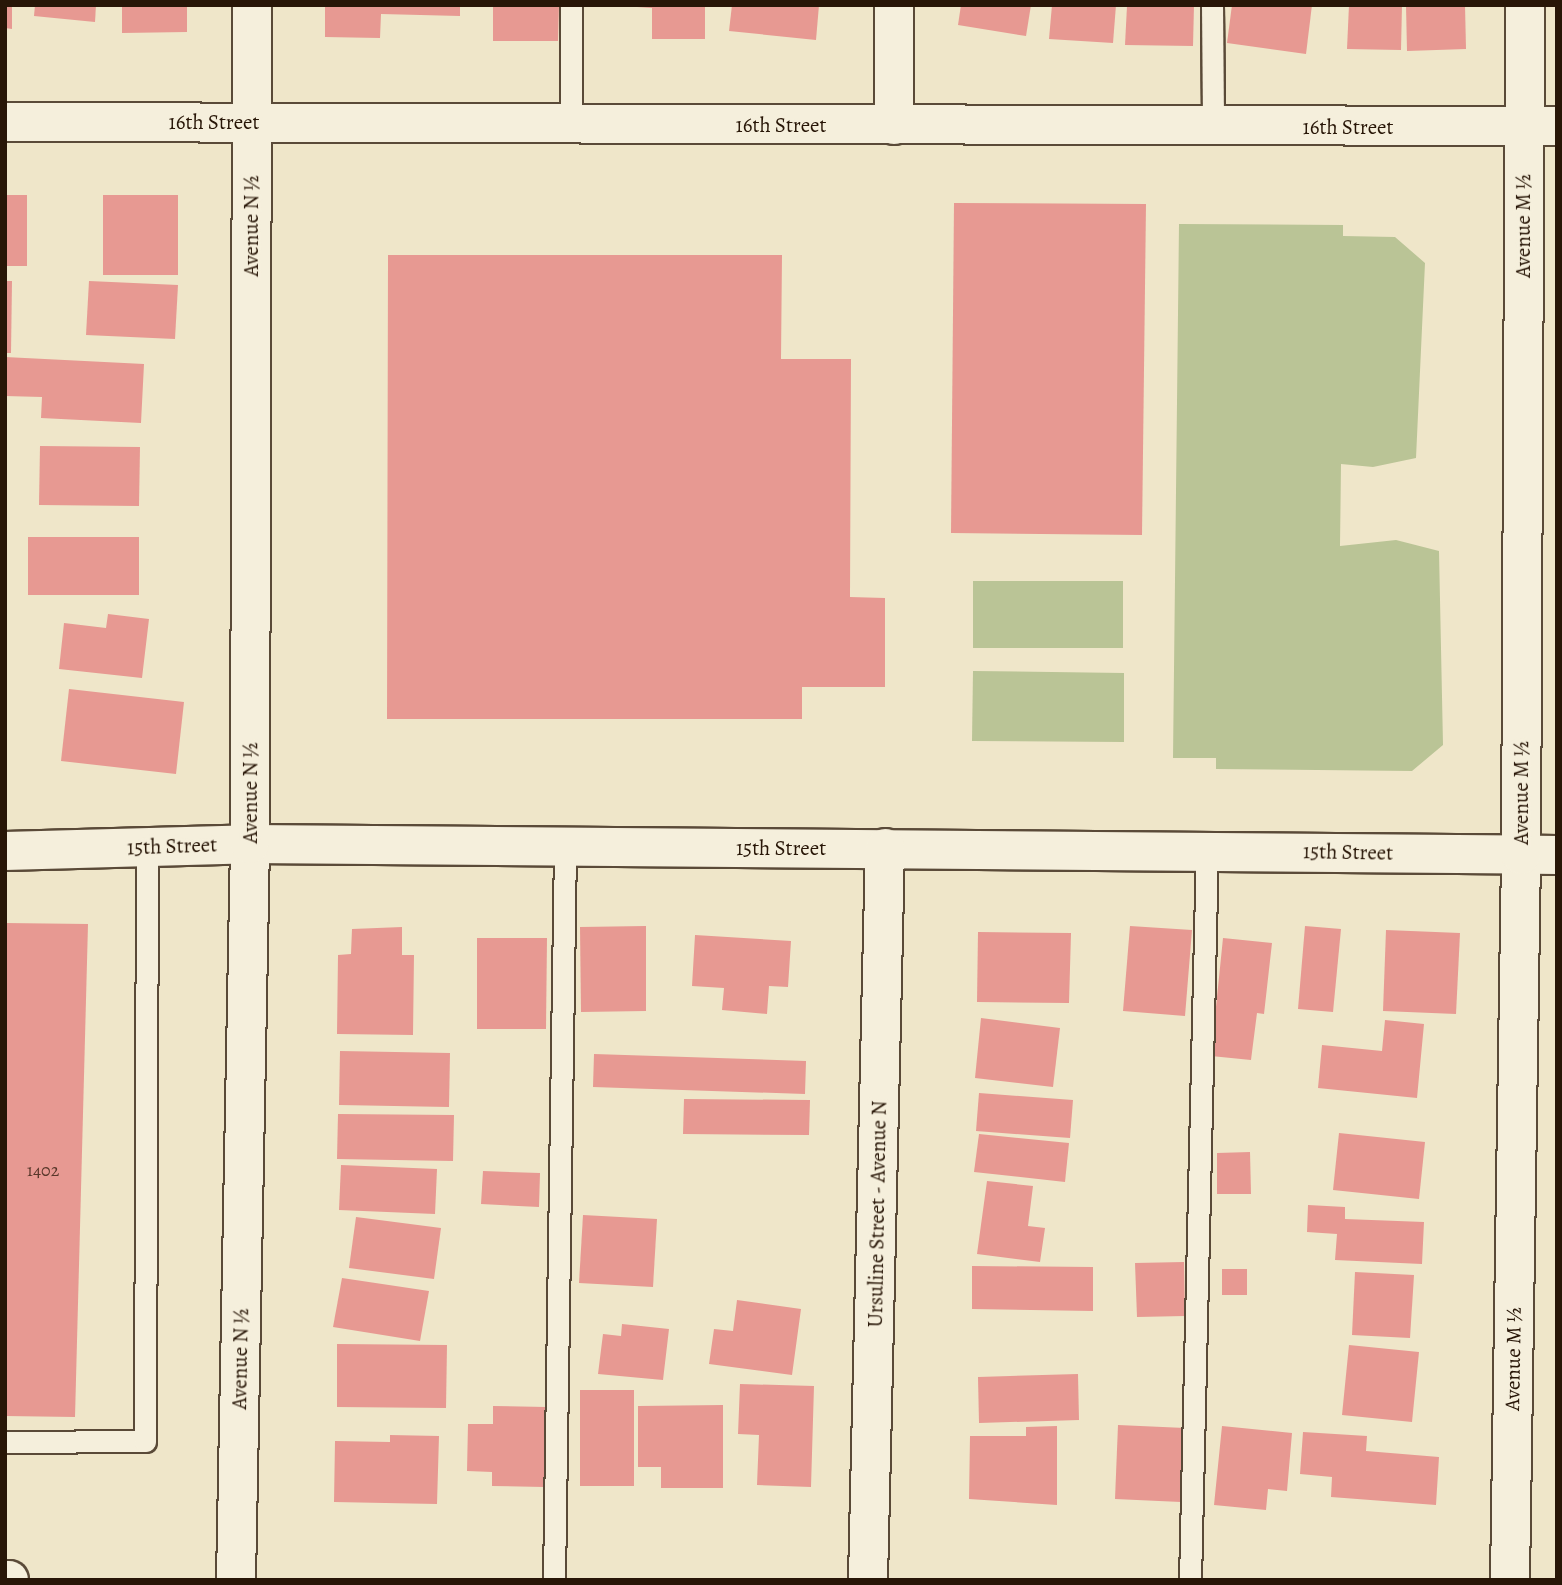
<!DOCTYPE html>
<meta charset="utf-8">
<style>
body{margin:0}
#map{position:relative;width:1562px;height:1585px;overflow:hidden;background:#efe6c9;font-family:Alegreya,serif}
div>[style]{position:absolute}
.green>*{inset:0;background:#bac496}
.building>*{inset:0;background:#e79992}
.roads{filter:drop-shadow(2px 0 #5a4a38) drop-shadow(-2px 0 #5a4a38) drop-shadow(0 2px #5a4a38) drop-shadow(0 -2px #5a4a38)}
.service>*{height:21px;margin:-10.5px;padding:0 10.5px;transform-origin:10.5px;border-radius:10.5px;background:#f5efdc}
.minor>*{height:38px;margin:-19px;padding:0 19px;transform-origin:19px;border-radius:19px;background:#f5efdc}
.secondary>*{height:38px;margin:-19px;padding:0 19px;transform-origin:19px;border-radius:19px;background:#f5efdc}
span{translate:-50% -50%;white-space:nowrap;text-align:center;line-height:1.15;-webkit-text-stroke:6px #f5efdc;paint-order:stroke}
.number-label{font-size:18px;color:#58372a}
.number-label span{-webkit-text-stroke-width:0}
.street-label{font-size:21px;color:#281607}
.frame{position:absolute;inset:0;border:7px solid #281607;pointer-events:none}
</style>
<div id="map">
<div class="green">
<i style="clip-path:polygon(1179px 224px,1343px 225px,1343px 236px,1395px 237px,1425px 263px,1416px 458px,1373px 467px,1341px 464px,1340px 546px,1396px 540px,1439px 551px,1443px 745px,1412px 771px,1216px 769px,1216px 758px,1173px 758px)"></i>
<i style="clip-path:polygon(973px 581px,1123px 581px,1123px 648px,973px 648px)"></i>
<i style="clip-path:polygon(973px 671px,1124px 673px,1124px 742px,972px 741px)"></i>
</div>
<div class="building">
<i style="clip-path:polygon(5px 5px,12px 5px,12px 29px,5px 28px)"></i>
<i style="clip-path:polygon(35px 5px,96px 5px,95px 22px,34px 16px)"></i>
<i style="clip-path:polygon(122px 5px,187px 5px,187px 32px,122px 33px)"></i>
<i style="clip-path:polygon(325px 5px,460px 5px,460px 16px,381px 14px,380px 38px,325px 37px)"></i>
<i style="clip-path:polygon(493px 5px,559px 5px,558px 41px,493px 41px)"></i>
<i style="clip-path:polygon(607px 5px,705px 5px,705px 39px,652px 39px,652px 8px)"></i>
<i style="clip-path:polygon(732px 5px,819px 5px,816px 40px,729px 31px)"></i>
<i style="clip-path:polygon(961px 5px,1031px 5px,1026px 36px,958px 25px)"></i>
<i style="clip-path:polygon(1052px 5px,1116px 5px,1113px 43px,1049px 39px)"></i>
<i style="clip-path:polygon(1194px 5px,1193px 46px,1125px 45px,1127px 6px)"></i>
<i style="clip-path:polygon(1232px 5px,1312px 5px,1306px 54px,1227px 43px)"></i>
<i style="clip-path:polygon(1349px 5px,1402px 5px,1401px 50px,1347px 49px)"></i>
<i style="clip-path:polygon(1406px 5px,1465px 5px,1466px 49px,1407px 51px)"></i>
<i style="clip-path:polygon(5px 195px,27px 195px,27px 266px,5px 266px)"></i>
<i style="clip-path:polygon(103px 195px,178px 195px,178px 275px,103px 275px)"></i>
<i style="clip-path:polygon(954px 203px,1146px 204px,1142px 535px,951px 533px)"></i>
<i style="clip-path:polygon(388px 255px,782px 255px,781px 359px,851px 359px,850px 597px,885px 598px,885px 687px,802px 687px,802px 719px,387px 719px)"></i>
<i style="clip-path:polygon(5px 281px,12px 281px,11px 353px,5px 353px)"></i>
<i style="clip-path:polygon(89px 281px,178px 285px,175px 339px,86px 335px)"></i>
<i style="clip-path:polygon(5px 357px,144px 364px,141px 423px,41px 418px,42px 397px,5px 396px)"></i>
<i style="clip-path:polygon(40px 446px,140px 447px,139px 506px,39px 505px)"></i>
<i style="clip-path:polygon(28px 537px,139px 537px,139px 595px,28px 595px)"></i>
<i style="clip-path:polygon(108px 614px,149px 619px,142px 678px,59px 669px,64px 623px,106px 628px)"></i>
<i style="clip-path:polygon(69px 689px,184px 702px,176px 774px,61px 761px)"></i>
<i style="clip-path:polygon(5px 923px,88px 924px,75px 1417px,5px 1416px)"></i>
<i style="clip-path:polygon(646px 926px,646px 1011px,581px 1012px,580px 927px)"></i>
<i style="clip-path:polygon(1130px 926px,1192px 930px,1185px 1016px,1123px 1011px)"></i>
<i style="clip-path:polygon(1305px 926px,1341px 929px,1333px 1012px,1298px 1009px)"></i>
<i style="clip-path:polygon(402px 927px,402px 955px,414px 955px,413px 1035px,337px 1034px,338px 955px,351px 954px,352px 929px)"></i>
<i style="clip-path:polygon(1386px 930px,1460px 933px,1456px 1014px,1383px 1011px)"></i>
<i style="clip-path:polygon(978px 932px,1071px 933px,1069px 1003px,977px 1002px)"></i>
<i style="clip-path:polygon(695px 935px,791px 941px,788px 987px,769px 986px,767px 1014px,722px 1010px,724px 988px,692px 986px)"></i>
<i style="clip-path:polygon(477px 938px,547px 938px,546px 1029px,477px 1029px)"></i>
<i style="clip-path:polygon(1223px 938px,1272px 943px,1264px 1014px,1257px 1013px,1251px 1060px,1211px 1056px)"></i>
<i style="clip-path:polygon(981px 1018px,1060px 1028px,1053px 1087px,975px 1078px)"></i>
<i style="clip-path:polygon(1385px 1020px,1424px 1024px,1417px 1098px,1318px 1088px,1322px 1045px,1382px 1051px)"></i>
<i style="clip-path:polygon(340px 1051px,450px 1053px,449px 1107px,339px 1105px)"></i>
<i style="clip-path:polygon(594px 1054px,806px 1061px,805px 1094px,593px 1087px)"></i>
<i style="clip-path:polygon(979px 1093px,1073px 1100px,1070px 1138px,976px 1131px)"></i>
<i style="clip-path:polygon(684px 1099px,810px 1100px,809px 1135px,683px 1134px)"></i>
<i style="clip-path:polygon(338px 1114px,454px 1115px,453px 1161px,337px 1159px)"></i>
<i style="clip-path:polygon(1339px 1133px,1425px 1142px,1419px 1199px,1333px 1190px)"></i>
<i style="clip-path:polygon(979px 1134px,1069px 1143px,1065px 1182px,974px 1172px)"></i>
<i style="clip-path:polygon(1250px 1152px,1251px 1194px,1217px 1194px,1217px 1153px)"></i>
<i style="clip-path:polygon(341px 1165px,437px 1169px,435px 1214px,339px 1210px)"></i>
<i style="clip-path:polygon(483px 1171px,540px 1173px,539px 1207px,481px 1204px)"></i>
<i style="clip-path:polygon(987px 1181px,1033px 1186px,1028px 1226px,1045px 1228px,1040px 1262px,977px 1254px)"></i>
<i style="clip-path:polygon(1308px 1205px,1345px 1207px,1345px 1219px,1424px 1222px,1422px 1264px,1335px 1260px,1337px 1234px,1307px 1232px)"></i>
<i style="clip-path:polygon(583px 1215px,657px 1219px,653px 1287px,579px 1283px)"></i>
<i style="clip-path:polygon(356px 1217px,441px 1228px,434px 1279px,349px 1268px)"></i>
<i style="clip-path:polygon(1184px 1262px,1185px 1316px,1137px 1317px,1135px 1263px)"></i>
<i style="clip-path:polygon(972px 1266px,1093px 1267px,1093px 1311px,972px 1309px)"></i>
<i style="clip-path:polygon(1222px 1269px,1247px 1269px,1247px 1295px,1222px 1295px)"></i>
<i style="clip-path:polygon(1355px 1272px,1414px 1275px,1410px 1338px,1352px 1335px)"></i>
<i style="clip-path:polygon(342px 1278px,429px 1291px,420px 1341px,333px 1327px)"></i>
<i style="clip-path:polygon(737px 1300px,801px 1309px,792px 1375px,709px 1364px,714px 1329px,733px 1331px)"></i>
<i style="clip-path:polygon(622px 1324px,669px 1329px,663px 1380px,598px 1374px,603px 1334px,621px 1336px)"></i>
<i style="clip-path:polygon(337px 1344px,447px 1345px,446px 1408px,337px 1407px)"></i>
<i style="clip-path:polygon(1349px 1345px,1419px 1352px,1412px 1422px,1342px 1415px)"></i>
<i style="clip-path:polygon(1078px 1374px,1079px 1420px,979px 1423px,978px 1377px)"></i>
<i style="clip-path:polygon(740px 1384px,814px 1386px,811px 1487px,757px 1485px,759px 1435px,738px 1434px)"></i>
<i style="clip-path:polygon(580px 1390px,634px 1390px,634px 1486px,580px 1486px)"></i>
<i style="clip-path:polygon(723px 1405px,723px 1488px,661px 1488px,661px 1467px,638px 1467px,638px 1406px)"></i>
<i style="clip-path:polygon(493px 1406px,546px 1407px,544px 1487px,492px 1486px,492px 1472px,467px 1471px,468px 1424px,493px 1424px)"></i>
<i style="clip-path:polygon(1118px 1425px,1185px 1428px,1181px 1502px,1115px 1499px)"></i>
<i style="clip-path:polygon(1057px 1426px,1057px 1505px,969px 1499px,970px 1436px,1026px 1436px,1026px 1427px)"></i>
<i style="clip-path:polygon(1222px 1426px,1292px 1433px,1287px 1491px,1268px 1489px,1266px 1510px,1214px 1505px)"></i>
<i style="clip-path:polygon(1303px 1432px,1367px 1436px,1366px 1451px,1439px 1457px,1436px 1505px,1331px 1497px,1332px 1477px,1300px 1474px)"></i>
<i style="clip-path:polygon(390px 1435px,439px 1436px,437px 1504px,334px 1502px,335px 1441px,390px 1442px)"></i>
</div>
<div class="roads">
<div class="service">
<i style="left:1212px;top:5px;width:122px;rotate:89.5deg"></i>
<i style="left:571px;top:124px;width:119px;rotate:-90deg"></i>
<i style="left:5px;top:1442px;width:140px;rotate:-0.4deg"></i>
<i style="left:145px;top:1441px;width:595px;rotate:-89.81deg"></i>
<i style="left:554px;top:1580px;width:733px;rotate:-89.14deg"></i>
<i style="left:1190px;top:1580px;width:731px;rotate:-88.67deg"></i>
</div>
<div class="minor">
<i style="left:5px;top:122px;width:1552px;rotate:0.15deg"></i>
<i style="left:894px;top:125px;width:120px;rotate:-90deg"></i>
<i style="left:5px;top:851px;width:245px;rotate:-1.6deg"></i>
<i style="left:250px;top:844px;width:1307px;rotate:0.48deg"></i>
<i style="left:236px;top:1580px;width:736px;rotate:-88.91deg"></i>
<i style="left:250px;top:844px;width:839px;rotate:-89.86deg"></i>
<i style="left:868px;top:1580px;width:732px;rotate:-88.67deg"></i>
<i style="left:1510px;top:1580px;width:725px;rotate:-89.13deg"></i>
<i style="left:1521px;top:855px;width:850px;rotate:-89.73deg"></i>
</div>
<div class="secondary">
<i style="left:5px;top:1580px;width:4px"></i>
</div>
</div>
<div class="number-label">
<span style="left:43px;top:1170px">1402</span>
</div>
<div class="street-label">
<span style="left:214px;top:122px">16th Street</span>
<span style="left:781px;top:125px">16th Street</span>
<span style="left:1348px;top:127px">16th Street</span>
<span style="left:251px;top:226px;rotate:-90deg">Avenue N ½</span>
<span style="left:1523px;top:226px;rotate:-90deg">Avenue M ½</span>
<span style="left:250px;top:793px;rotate:-90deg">Avenue N ½</span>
<span style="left:1521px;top:793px;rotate:-90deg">Avenue M ½</span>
<span style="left:172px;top:846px;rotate:-2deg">15th Street</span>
<span style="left:781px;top:848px">15th Street</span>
<span style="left:1348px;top:852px;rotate:1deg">15th Street</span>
<span style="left:877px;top:1214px;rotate:-89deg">Ursuline Street - Avenue N</span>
<span style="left:240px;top:1359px;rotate:-89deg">Avenue N ½</span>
<span style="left:1513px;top:1359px;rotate:-89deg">Avenue M ½</span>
</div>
<div class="frame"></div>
</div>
